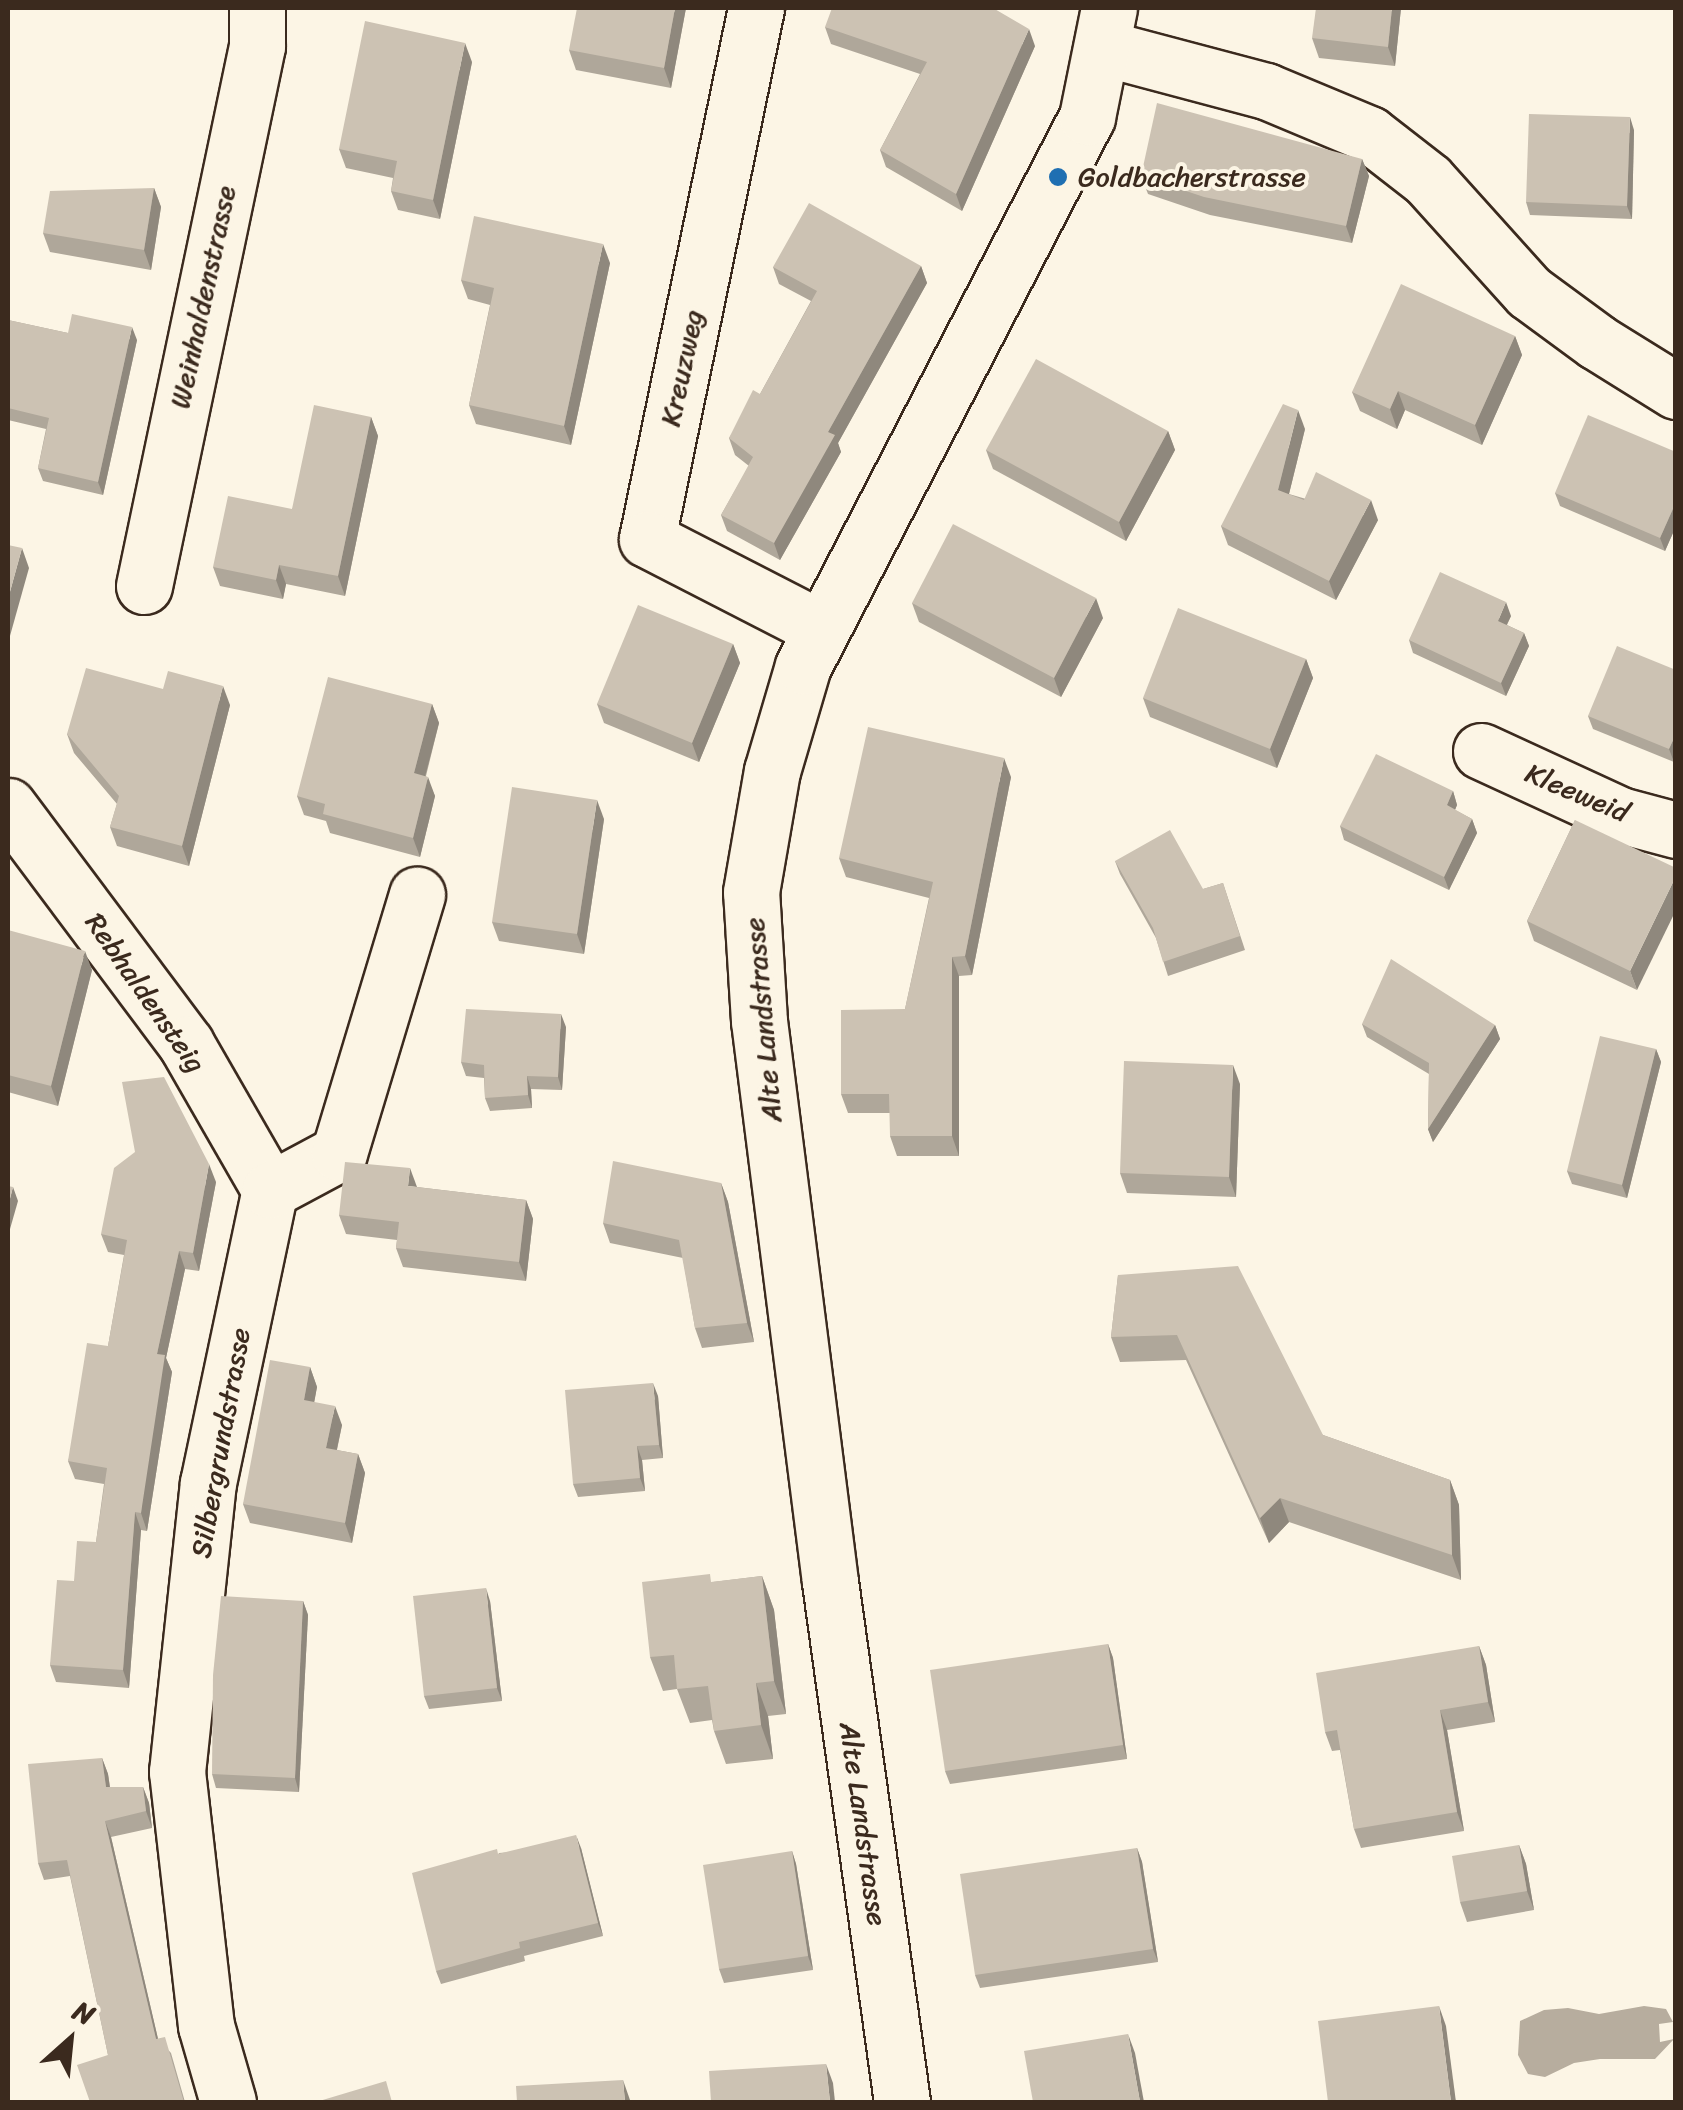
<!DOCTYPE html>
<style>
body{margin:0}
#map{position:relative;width:1683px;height:2110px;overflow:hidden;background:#fcf5e5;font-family:Sriracha,sans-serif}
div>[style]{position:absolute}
.water>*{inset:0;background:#b7ad9e}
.roads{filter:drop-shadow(2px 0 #3b2a1e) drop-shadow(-2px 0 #3b2a1e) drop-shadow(0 2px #3b2a1e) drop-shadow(0 -2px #3b2a1e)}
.minor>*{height:55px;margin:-27.5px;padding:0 27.5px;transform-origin:27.5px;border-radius:27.5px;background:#fcf5e5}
.major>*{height:55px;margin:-27.5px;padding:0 27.5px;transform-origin:27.5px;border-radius:27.5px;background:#fcf5e5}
.wall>*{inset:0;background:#afa79a}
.shaded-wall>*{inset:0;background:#8f887d}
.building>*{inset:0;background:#ccc2b3}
.dots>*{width:28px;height:28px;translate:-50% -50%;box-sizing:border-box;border:5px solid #fcf5e5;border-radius:50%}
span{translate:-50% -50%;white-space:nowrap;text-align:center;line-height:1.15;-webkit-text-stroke:8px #fcf5e5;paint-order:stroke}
.poi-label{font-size:28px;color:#3b2a1e}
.left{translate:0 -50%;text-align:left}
.street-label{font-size:28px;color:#3b2a1e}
.frame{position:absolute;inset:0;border:10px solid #3b2a1e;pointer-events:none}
.north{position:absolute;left:20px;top:1990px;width:100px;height:100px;-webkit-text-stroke:8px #fcf5e5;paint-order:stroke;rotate:27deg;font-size:28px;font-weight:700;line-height:40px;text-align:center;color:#3b2a1e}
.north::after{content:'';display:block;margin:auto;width:35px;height:45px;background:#3b2a1e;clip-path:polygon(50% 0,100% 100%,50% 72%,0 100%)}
</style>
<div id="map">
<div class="water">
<i style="clip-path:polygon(1644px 2006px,1666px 2009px,1673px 2022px,1659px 2024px,1660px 2042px,1674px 2039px,1655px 2059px,1600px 2059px,1574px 2063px,1545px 2077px,1528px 2074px,1518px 2055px,1520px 2021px,1544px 2010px,1568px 2008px,1599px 2014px)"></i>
</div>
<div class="roads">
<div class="minor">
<i style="left:756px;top:8px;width:542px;rotate:101.6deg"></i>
<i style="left:647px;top:539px;width:195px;rotate:27.2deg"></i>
<i style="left:1104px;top:48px;width:168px;rotate:14.9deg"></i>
<i style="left:1266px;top:91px;width:112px;rotate:22.7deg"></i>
<i style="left:1369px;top:134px;width:75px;rotate:37.9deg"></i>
<i style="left:1428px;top:180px;width:151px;rotate:48deg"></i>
<i style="left:1529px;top:292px;width:84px;rotate:36.3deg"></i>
<i style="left:1597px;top:342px;width:93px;rotate:31.8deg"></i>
<i style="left:144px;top:586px;width:552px;rotate:-78.18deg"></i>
<i style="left:257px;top:46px;width:38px;rotate:-90deg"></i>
<i style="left:1481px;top:751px;width:153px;rotate:24.7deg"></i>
<i style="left:1620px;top:815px;width:58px;rotate:15deg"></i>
<i style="left:8px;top:806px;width:297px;rotate:53.2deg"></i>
<i style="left:186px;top:1044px;width:168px;rotate:60.1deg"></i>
<i style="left:228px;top:2102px;width:79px;rotate:-106.1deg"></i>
<i style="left:206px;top:2026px;width:256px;rotate:-96.5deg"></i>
<i style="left:177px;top:1772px;width:291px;rotate:-83.9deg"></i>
<i style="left:208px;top:1483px;width:299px;rotate:-78.1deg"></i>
<i style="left:270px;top:1190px;width:78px;rotate:-28.2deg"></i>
<i style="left:339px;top:1153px;width:270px;rotate:-73.2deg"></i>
</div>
<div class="major">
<i style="left:902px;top:2102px;width:525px;rotate:-97.88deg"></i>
<i style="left:830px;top:1582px;width:565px;rotate:-97.21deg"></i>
<i style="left:759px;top:1021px;width:129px;rotate:-93.5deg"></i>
<i style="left:751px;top:892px;width:123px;rotate:-80.2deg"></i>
<i style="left:772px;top:771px;width:109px;rotate:-73.6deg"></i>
<i style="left:803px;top:666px;width:618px;rotate:-62.65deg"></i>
<i style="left:1087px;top:117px;width:111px;rotate:-78.6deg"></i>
</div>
</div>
<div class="wall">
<i style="clip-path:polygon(686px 8px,671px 88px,576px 70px,569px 50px)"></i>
<i style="clip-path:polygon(1401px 8px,1395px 66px,1319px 58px,1312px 38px)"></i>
<i style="clip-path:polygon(825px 27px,1035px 46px,962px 211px,886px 167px,880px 150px,920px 74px,831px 44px)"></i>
<i style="clip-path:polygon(472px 62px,440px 219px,398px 210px,391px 191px,393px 178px,346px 168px,339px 149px)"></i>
<i style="clip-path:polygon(1634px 130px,1632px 219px,1530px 215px,1526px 202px)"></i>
<i style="clip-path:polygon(1362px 159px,1369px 176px,1352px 243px,1210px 215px,1148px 194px,1141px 176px)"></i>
<i style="clip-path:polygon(154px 188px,161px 207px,151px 270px,50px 252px,43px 233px)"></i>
<i style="clip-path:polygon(610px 263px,571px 445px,476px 424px,469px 405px,490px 305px,468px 299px,461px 280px)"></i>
<i style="clip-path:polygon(921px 266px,927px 283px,838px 443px,841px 452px,780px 560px,727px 531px,721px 515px,749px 466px,735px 455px,729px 438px,760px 394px,811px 301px,779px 284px,773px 267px)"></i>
<i style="clip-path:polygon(8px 320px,68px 333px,137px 340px,103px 495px,43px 481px,38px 468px,46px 429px,8px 420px)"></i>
<i style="clip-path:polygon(1515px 336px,1522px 355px,1482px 445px,1405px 410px,1397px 429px,1360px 411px,1352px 392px)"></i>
<i style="clip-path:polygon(371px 417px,378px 436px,345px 596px,286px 584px,283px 599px,220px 586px,213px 567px,292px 509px)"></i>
<i style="clip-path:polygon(1305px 429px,1289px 494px,1378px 520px,1336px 600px,1228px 545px,1221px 526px)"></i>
<i style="clip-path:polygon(1168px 431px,1175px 450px,1126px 541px,993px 469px,986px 450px)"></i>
<i style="clip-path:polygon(1676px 452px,1676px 526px,1665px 551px,1560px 506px,1555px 493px)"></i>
<i style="clip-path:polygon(912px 603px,1103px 618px,1061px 697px,919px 622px)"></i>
<i style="clip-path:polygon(1511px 616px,1507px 625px,1524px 633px,1529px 646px,1506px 696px,1413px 653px,1409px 640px)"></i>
<i style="clip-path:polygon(733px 644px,740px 663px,699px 762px,604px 723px,597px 704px)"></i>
<i style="clip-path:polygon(1306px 659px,1313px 678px,1277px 768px,1150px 717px,1143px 698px)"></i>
<i style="clip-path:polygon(1676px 670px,1674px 762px,1593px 729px,1588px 716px)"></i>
<i style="clip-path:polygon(163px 689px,230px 705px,189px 866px,117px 846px,110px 827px,117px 804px,74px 753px,67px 734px)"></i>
<i style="clip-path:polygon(432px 704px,439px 723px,426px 776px,435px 796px,420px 857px,330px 833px,326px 821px,304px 815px,297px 796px)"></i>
<i style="clip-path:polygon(1011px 777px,972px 975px,959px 976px,959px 1156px,897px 1156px,890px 1136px,890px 1113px,848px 1113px,841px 1094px,905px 1009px,929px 898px,846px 877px,839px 858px)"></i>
<i style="clip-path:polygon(1453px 791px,1457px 805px,1455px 810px,1472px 819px,1477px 833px,1449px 890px,1344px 840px,1340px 826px)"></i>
<i style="clip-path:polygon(604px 819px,584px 954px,499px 941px,492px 922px)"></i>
<i style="clip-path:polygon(1575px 820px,1637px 990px,1534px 941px,1527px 921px)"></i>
<i style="clip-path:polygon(1115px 861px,1203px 889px,1223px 883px,1245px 950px,1168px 976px,1156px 938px,1120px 874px)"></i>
<i style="clip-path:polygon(8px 930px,92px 970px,58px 1106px,8px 1092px)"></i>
<i style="clip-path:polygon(1362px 1024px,1495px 1025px,1500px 1039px,1433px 1142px,1428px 1129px,1429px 1074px,1367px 1037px)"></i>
<i style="clip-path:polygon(566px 1027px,562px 1090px,531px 1089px,532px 1108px,490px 1111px,485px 1098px,484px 1078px,466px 1076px,461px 1062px)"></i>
<i style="clip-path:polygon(1656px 1049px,1661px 1062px,1627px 1198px,1572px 1184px,1567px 1171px)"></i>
<i style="clip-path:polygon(1240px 1084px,1236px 1197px,1127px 1193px,1120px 1173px)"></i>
<i style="clip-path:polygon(216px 1182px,199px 1271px,185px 1269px,166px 1358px,172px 1372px,147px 1531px,141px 1530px,129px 1688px,56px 1682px,50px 1665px,74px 1581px,96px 1542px,104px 1484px,75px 1479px,68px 1461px,108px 1346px,124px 1255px,108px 1252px,101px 1234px)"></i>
<i style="clip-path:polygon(721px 1183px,728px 1202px,754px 1342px,702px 1348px,695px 1328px,683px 1258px,610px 1243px,603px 1223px)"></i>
<i style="clip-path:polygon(417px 1187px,526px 1200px,533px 1219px,526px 1281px,403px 1267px,396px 1248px,397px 1240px,346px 1234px,339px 1215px)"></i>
<i style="clip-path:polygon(1118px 1275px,1323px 1435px,1450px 1480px,1459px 1505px,1461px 1580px,1289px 1522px,1269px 1543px,1186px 1360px,1120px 1362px,1111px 1337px)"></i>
<i style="clip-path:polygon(310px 1367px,317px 1387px,314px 1402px,342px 1425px,337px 1450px,358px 1454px,365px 1473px,352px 1543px,250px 1523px,243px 1504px)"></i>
<i style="clip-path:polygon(658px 1396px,663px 1458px,642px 1460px,645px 1491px,578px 1497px,573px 1484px)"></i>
<i style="clip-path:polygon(762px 1576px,774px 1610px,786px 1714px,768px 1716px,773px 1759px,726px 1764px,714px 1731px,712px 1720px,690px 1723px,677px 1689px,663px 1691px,650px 1657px,713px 1582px)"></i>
<i style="clip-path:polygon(303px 1601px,308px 1615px,299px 1792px,216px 1788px,212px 1774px)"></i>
<i style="clip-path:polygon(490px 1601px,502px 1701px,429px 1709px,424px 1696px)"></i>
<i style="clip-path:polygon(1108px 1644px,1113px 1658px,1127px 1759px,950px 1784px,945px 1771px)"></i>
<i style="clip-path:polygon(1479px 1646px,1486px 1665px,1495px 1722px,1447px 1730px,1464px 1831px,1361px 1848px,1354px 1829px,1340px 1750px,1332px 1751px,1325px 1732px)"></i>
<i style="clip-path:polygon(102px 1758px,108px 1774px,110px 1787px,143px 1787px,149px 1803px,152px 1828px,111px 1837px,158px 2039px,171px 2053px,185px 2102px,90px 2102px,108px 2055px,70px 1876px,44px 1880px,38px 1863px)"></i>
<i style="clip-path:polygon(1519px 1845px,1526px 1864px,1534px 1910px,1467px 1922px,1460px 1902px)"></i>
<i style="clip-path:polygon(581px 1848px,603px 1936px,524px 1956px,525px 1961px,441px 1984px,436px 1971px,499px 1853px)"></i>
<i style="clip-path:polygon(1137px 1848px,1142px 1862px,1158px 1962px,980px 1988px,975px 1975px)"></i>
<i style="clip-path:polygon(792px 1851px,796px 1864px,813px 1970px,724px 1983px,719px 1969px)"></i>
</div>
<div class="shaded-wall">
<i style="clip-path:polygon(675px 8px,686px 8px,671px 88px,664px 68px)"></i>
<i style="clip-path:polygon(1392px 8px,1401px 8px,1395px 66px,1388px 47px)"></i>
<i style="clip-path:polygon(1029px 29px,1035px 46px,962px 211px,956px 194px)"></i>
<i style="clip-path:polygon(465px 43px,472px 62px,440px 219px,433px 200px)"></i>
<i style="clip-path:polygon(1630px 117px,1634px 130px,1632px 219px,1627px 206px)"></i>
<i style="clip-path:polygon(1362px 159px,1369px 176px,1352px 243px,1346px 226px)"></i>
<i style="clip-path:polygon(154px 188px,161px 207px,151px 270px,144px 250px)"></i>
<i style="clip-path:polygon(603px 244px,610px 263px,571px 445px,564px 426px)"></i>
<i style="clip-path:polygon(921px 266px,927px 283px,838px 443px,841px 452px,780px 560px,774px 543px,828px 432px)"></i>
<i style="clip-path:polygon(132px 327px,137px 340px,103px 495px,98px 482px)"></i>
<i style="clip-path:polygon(1515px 336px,1522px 355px,1482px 445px,1475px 425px)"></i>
<i style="clip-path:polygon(1398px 391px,1405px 410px,1397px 429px,1390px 409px)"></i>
<i style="clip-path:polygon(1298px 410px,1305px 429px,1285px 510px,1278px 490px)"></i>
<i style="clip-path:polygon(371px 417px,378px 436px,345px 596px,338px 576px)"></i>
<i style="clip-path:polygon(1168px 431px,1175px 450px,1126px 541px,1119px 522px)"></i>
<i style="clip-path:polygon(1371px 500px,1378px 520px,1336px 600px,1329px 581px)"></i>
<i style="clip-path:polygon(1676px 502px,1676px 526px,1665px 551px,1660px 538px)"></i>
<i style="clip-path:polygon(22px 548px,29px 568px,8px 643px,8px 599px)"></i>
<i style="clip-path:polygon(279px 565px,286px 584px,283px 599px,276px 580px)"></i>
<i style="clip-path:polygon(1096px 598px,1103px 618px,1061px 697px,1054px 678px)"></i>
<i style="clip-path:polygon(1506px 602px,1511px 616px,1502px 634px,1498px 621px)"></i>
<i style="clip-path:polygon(1524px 633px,1529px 646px,1506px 696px,1501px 683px)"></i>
<i style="clip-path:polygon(733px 644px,740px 663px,699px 762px,692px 743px)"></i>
<i style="clip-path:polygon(1306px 659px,1313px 678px,1277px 768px,1270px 749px)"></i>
<i style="clip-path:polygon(223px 686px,230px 705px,189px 866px,182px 846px)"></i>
<i style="clip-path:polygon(432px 704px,439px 723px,421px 792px,414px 773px)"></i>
<i style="clip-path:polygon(1676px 734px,1676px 759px,1674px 762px,1669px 749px)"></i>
<i style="clip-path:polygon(1004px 758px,1011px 777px,972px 975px,965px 956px)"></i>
<i style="clip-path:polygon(428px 777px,435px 796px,420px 857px,413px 838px)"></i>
<i style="clip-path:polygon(1453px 791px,1457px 805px,1451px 819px,1447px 805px)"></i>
<i style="clip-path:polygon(597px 800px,604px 819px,584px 954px,577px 934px)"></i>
<i style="clip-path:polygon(1472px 819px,1477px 833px,1449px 890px,1444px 877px)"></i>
<i style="clip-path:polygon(1676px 876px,1676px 910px,1637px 990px,1630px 971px)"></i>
<i style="clip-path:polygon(85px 951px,92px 970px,58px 1106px,51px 1086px)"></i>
<i style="clip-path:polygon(952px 957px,959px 976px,959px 1156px,952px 1136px)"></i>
<i style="clip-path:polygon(561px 1014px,566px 1027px,562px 1090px,558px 1077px)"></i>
<i style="clip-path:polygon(1495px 1025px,1500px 1039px,1433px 1142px,1428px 1129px)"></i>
<i style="clip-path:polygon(1656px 1049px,1661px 1062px,1627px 1198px,1622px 1185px)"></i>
<i style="clip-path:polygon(1233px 1065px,1240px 1084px,1236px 1197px,1229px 1177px)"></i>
<i style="clip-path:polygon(527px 1076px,531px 1089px,532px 1108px,528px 1095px)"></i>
<i style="clip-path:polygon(209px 1164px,216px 1182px,199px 1271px,193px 1253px)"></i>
<i style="clip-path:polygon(410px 1168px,417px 1187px,408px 1186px)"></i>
<i style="clip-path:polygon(721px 1183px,728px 1202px,754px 1342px,747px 1323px)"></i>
<i style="clip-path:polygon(13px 1187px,18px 1201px,8px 1236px,8px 1206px)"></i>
<i style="clip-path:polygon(526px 1200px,533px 1219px,526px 1281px,519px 1262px)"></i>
<i style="clip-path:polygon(179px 1251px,185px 1269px,166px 1358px,172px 1372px,147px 1531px,141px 1513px,157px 1354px)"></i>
<i style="clip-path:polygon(310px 1367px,317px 1387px,311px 1420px,304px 1400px)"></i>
<i style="clip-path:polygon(653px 1383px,658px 1396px,663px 1458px,659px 1445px)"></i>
<i style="clip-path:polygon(335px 1406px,342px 1425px,333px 1467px,326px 1448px)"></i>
<i style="clip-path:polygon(637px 1446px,642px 1460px,645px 1491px,640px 1478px)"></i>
<i style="clip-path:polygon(358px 1454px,365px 1473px,352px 1543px,345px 1523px)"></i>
<i style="clip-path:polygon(1450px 1480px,1459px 1505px,1461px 1580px,1452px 1555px)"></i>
<i style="clip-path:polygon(1280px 1498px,1289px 1522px,1269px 1543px,1260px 1518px)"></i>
<i style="clip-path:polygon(135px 1512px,141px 1530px,129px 1688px,123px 1670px)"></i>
<i style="clip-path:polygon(762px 1576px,774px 1610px,786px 1714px,774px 1681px)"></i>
<i style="clip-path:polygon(486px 1588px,490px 1601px,502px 1701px,497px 1688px)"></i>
<i style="clip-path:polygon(303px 1601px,308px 1615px,299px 1792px,295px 1778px)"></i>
<i style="clip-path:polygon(1108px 1644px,1113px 1658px,1127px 1759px,1123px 1745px)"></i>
<i style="clip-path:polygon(1479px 1646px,1486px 1665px,1495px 1722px,1488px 1702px)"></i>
<i style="clip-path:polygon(756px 1683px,768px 1716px,773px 1759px,761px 1725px)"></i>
<i style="clip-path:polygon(1440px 1710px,1447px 1730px,1464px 1831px,1457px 1812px)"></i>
<i style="clip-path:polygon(102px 1758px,108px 1774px,112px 1803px,106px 1787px)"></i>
<i style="clip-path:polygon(143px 1787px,149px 1803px,152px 1828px,146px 1811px)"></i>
<i style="clip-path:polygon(105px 1821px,111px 1837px,162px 2056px,156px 2039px)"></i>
<i style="clip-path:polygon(576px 1835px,581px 1848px,603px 1936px,598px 1923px)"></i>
<i style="clip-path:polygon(1519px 1845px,1526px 1864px,1534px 1910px,1527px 1891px)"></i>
<i style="clip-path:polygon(1137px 1848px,1142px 1862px,1158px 1962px,1153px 1949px)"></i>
<i style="clip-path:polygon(792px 1851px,796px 1864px,813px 1970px,808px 1956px)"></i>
<i style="clip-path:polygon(1439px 2006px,1446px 2026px,1456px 2102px,1451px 2102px)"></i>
<i style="clip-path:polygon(1128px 2034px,1135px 2053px,1144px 2102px,1140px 2102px)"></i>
<i style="clip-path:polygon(826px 2064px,833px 2083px,835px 2102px,830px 2102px)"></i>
<i style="clip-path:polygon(623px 2080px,630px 2100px,630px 2102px,625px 2102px)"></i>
</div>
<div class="building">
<i style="clip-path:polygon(577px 8px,675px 8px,664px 68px,569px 50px)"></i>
<i style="clip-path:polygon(832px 8px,993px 8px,1029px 29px,956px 194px,880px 150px,927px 62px,825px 27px)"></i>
<i style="clip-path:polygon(1316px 8px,1392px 8px,1388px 47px,1312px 38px)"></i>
<i style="clip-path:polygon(365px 21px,465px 43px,433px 200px,391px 191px,397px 161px,339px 149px)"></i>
<i style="clip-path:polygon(1157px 103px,1362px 159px,1346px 226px,1204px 197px,1141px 176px)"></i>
<i style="clip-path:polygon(1529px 114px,1630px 117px,1627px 206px,1526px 202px)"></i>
<i style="clip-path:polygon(154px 188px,144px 250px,43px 233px,50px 191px)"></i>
<i style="clip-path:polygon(809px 203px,921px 266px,828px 432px,835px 435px,774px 543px,721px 515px,753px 457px,729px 438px,753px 390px,760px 394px,817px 291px,773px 267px)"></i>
<i style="clip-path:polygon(474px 216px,603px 244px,564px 426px,469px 405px,494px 288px,461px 280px)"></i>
<i style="clip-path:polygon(1401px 284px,1515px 336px,1475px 425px,1398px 391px,1390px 409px,1352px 392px)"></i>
<i style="clip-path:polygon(72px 314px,132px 327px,98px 482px,38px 468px,49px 418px,8px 408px,8px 320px,68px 333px)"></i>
<i style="clip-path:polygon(1036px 359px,1168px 431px,1119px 522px,986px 450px)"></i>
<i style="clip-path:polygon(1283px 404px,1298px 410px,1278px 490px,1304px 500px,1316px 472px,1371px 500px,1329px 581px,1221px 526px)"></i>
<i style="clip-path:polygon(314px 405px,371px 417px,338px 576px,279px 565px,276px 580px,213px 567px,228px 496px,292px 509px)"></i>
<i style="clip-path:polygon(1588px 415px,1676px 452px,1676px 502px,1660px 538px,1555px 493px)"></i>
<i style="clip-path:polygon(953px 524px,1096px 598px,1054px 678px,912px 603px)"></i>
<i style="clip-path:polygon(8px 545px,22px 548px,8px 599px)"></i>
<i style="clip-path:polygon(1440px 572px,1506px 602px,1498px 621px,1524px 633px,1501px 683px,1409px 640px)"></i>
<i style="clip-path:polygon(638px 605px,733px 644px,692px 743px,597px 704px)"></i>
<i style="clip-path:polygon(1178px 608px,1306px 659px,1270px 749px,1143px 698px)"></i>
<i style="clip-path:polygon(1617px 646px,1676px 670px,1676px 734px,1669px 749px,1588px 716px)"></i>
<i style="clip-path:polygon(86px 668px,163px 689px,168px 671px,223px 686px,182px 846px,110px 827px,119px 796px,67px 734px)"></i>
<i style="clip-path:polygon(328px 677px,432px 704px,414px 773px,428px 777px,413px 838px,323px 814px,325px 804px,297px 796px)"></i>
<i style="clip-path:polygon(868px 727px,1004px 758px,965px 956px,952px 957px,952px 1136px,890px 1136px,889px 1094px,841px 1094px,841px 1010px,905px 1009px,933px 882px,839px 858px)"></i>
<i style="clip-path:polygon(1376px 754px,1453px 791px,1447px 805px,1472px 819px,1444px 877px,1340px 826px)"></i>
<i style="clip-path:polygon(512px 787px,597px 800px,577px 934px,492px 922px)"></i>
<i style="clip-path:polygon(1575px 820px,1676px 868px,1676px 876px,1630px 971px,1527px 921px)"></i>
<i style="clip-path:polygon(1170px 830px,1203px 889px,1223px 883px,1240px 936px,1163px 962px,1153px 928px,1115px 861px)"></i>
<i style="clip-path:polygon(8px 930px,85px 951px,51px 1086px,8px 1075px)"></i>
<i style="clip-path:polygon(1391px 959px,1495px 1025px,1428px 1129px,1429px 1063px,1362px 1024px)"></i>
<i style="clip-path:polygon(466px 1009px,561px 1014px,558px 1077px,527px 1076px,528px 1095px,485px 1098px,484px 1065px,461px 1062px)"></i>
<i style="clip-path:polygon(1600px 1036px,1656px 1049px,1622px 1185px,1567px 1171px)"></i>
<i style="clip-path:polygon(1124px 1061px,1233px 1065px,1229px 1177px,1120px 1173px)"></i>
<i style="clip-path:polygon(164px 1077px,209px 1164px,193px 1253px,179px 1251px,157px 1354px,165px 1355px,141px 1513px,135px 1512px,123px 1670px,50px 1665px,57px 1580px,74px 1581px,77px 1541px,96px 1542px,107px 1468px,68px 1461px,87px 1343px,108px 1346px,127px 1240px,101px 1234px,114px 1168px,135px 1152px,122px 1082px)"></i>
<i style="clip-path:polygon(613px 1161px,721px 1183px,747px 1323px,695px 1328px,679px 1240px,603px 1223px)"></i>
<i style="clip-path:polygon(345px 1162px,410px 1168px,408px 1186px,526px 1200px,519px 1262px,396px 1248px,399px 1222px,339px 1215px)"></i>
<i style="clip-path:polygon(8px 1186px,13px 1187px,8px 1206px)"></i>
<i style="clip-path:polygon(1238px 1266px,1323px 1435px,1450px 1480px,1452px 1555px,1280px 1498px,1260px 1518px,1177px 1335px,1111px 1337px,1118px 1275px)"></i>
<i style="clip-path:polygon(270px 1360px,310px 1367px,304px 1400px,335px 1406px,326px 1448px,358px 1454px,345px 1523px,243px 1504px)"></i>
<i style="clip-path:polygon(653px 1383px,659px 1445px,637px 1446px,640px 1478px,573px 1484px,565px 1390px)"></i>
<i style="clip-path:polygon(710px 1574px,711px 1582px,762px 1576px,774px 1681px,756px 1683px,761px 1725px,714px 1731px,708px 1686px,677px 1689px,674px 1655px,650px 1657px,642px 1582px)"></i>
<i style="clip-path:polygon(486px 1588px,497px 1688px,424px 1696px,413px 1596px)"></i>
<i style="clip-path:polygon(221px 1596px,303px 1601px,295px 1778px,212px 1774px,213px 1675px)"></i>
<i style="clip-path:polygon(1108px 1644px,1123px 1745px,945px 1771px,930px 1670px)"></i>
<i style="clip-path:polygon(1479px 1646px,1488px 1702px,1440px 1710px,1457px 1812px,1354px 1829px,1337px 1730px,1325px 1732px,1316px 1673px)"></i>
<i style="clip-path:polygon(102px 1758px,106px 1787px,143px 1787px,146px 1811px,105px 1821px,156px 2039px,165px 2037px,184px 2102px,90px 2102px,77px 2065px,108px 2055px,67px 1860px,38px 1863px,28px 1764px)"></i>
<i style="clip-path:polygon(576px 1835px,598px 1923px,519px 1942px,520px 1948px,436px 1971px,412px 1873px,497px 1849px,498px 1854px)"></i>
<i style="clip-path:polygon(1519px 1845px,1527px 1891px,1460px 1902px,1452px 1856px)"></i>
<i style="clip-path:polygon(1137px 1848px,1153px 1949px,975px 1975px,960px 1874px)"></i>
<i style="clip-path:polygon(792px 1851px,808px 1956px,719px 1969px,703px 1865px)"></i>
<i style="clip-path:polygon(1439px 2006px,1451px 2102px,1328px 2102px,1318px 2021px)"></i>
<i style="clip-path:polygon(1128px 2034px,1140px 2102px,1033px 2102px,1024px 2051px)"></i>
<i style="clip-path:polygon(826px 2064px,830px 2102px,711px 2102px,709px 2071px)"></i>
<i style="clip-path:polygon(623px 2080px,625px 2102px,517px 2102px,516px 2086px)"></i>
<i style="clip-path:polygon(386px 2081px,392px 2102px,316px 2102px)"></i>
</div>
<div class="dots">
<i style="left:1058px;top:177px;background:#1f6fb2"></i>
</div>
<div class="poi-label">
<span class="left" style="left:1078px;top:177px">Goldbacherstrasse</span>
</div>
<div class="street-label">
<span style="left:203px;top:297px;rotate:-78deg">Weinhaldenstrasse</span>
<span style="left:682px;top:368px;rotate:-78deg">Kreuzweg</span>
<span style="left:1577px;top:793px;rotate:23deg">Kleeweid</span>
<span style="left:145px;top:993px;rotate:55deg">Rebhaldensteig</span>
<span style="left:763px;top:1020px;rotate:-95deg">Alte Landstrasse</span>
<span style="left:221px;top:1443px;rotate:-80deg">Silbergrundstrasse</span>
<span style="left:863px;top:1824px;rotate:82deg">Alte Landstrasse</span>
</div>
<div class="frame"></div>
<div class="north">N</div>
</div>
